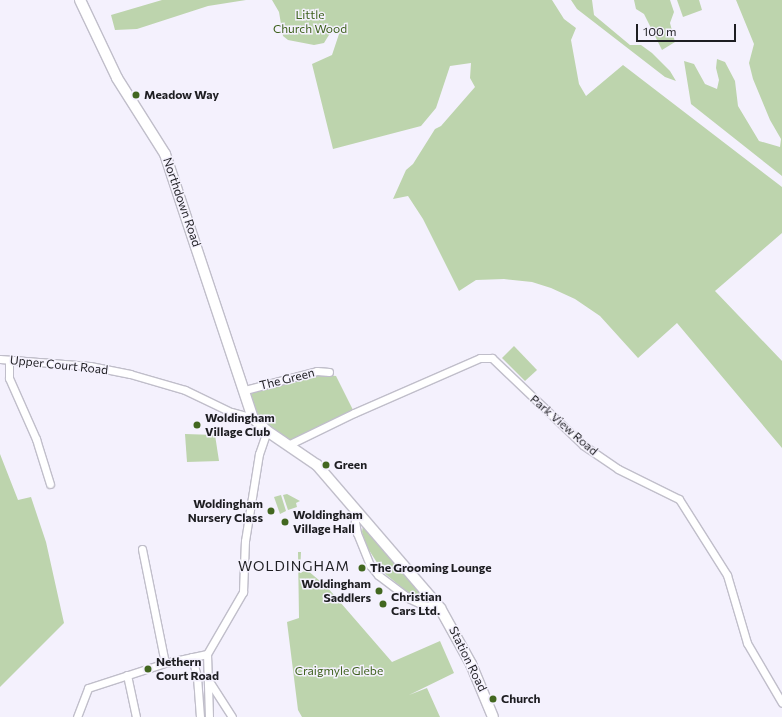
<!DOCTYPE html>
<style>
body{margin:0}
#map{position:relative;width:782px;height:717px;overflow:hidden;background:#f4f1fd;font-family:Commissioner,sans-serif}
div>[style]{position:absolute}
.green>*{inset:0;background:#bdd4ad}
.roads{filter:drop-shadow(1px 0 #c0beca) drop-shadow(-1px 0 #c0beca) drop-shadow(0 1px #c0beca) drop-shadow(0 -1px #c0beca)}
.street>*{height:7px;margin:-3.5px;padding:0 3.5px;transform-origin:3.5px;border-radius:3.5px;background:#fff}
.secondary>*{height:10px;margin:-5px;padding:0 5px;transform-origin:5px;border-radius:5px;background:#fff}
.dots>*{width:11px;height:11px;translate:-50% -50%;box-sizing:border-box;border:2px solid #f4f1fd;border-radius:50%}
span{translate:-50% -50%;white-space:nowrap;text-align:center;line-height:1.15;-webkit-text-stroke:3px #f4f1fd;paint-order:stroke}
.park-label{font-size:12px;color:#3e611d}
.poi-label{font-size:12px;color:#1e1e22;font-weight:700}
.left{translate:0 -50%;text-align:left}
.right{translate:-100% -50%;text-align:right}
.street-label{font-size:12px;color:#1e1e22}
.quarter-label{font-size:14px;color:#1e1e22;letter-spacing:1px}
.scale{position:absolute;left:636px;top:24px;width:100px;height:18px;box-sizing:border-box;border:2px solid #1e1e22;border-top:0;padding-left:5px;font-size:12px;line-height:14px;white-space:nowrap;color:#1e1e22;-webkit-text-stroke:3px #f4f1fd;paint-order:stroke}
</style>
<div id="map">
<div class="green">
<i style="clip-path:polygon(162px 0,246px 0,208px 6px,137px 29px,115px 30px,111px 15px)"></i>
<i style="clip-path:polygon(272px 0,552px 0,564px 19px,576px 28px,571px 40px,579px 84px,586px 96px,623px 65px,782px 187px,782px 233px,715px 291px,782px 361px,782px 448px,677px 323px,638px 358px,600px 316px,575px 299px,551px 288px,532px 282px,504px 279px,476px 280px,459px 291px,423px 219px,408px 196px,393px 199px,406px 170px,413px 164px,435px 129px,441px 126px,475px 87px,470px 78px,471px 63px,450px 66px,436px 108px,421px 126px,333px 149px,312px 64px,332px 55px,339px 34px,332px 30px,324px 43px,314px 45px,288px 40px,283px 36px,279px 12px)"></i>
<i style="clip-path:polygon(571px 0,592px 0,594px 15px,630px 45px,641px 45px,652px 53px,670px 71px,676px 81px,665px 77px,577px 9px)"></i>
<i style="clip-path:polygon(634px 0,670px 0,674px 12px,670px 23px,675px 42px,662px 50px,644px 14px,636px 9px)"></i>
<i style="clip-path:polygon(677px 0,699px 0,702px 10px,683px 17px)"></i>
<i style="clip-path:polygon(736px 0,782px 0,782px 176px,691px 104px,684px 61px,694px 64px,705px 84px,717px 89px,719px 80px,716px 68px,717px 59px,725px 62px,735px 81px,738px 106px,759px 141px,780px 147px,781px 139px,770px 120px,753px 79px,749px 63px,754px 44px)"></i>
<i style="clip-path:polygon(514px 346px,537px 370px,525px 381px,502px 358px)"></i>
<i style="clip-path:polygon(315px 374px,336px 376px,353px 410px,289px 441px,259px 418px,250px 391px)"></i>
<i style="clip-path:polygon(185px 434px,215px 435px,219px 461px,187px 462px)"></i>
<i style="clip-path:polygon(0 454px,18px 500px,31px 497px,46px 542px,64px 623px,0 687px)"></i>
<i style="clip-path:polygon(287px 494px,300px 501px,296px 503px,297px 507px,288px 510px,283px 495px)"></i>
<i style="clip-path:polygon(281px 495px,286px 511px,280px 514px,274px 497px)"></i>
<i style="clip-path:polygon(363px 525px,430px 602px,424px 602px,411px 595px,383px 572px,367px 547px,362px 532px)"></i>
<i style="clip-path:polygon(298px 552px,301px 552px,300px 573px,307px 570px,327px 587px,392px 662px,440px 641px,454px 673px,409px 695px,427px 688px,440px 717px,302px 717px,298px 710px,287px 622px,299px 618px)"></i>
</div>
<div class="roads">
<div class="street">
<i style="left:0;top:359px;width:90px;rotate:4.4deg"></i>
<i style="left:90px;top:366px;width:41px;rotate:11.3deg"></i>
<i style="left:130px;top:374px;width:57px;rotate:16.2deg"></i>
<i style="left:185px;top:390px;width:51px;rotate:25.6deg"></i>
<i style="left:231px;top:412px;width:23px;rotate:15deg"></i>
<i style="left:9px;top:360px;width:18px;rotate:90deg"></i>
<i style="left:9px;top:378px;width:67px;rotate:66.1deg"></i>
<i style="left:36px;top:439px;width:47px;rotate:72.7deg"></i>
<i style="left:245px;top:390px;width:74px;rotate:-14.8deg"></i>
<i style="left:317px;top:371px;width:12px;rotate:5deg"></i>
<i style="left:288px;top:445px;width:73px;rotate:-25.9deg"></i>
<i style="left:354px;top:413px;width:137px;rotate:-23.6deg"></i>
<i style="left:480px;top:358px;width:12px"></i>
<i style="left:492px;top:358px;width:126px;rotate:43.7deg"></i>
<i style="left:583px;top:445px;width:42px;rotate:34.4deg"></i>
<i style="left:618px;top:469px;width:68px;rotate:26.2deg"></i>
<i style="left:679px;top:499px;width:90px;rotate:57.7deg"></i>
<i style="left:727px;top:575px;width:71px;rotate:73.6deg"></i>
<i style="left:747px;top:643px;width:69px;rotate:59.7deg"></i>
<i style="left:358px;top:514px;width:8px;rotate:113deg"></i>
<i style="left:355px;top:521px;width:12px;rotate:81deg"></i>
<i style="left:357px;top:533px;width:35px;rotate:68deg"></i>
<i style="left:370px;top:565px;width:13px;rotate:51deg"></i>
<i style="left:378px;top:575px;width:38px;rotate:37deg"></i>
<i style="left:408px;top:598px;width:17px;rotate:25deg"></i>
<i style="left:423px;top:605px;width:17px;rotate:10deg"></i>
<i style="left:142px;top:549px;width:116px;rotate:78.6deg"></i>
<i style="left:192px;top:657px;width:21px;rotate:76deg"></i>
<i style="left:197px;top:677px;width:40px;rotate:85.7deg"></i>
<i style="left:127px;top:675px;width:43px;rotate:77.9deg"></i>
<i style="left:207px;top:678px;width:46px;rotate:57.3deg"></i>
<i style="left:77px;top:717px;width:31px;rotate:-69deg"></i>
<i style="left:88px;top:688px;width:81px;rotate:-18deg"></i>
<i style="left:165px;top:663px;width:43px;rotate:-12.1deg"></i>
<i style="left:209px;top:717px;width:63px;rotate:-91.8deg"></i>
<i style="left:207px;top:654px;width:72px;rotate:-59.9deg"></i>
<i style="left:243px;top:592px;width:51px;rotate:-87.8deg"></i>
<i style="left:245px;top:541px;width:88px;rotate:-80.9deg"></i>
<i style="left:259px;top:454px;width:24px;rotate:-71deg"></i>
</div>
<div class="secondary">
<i style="left:80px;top:0;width:86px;rotate:64.6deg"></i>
<i style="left:117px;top:78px;width:90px;rotate:57.7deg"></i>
<i style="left:165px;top:154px;width:278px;rotate:71.6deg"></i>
<i style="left:253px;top:418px;width:19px;rotate:43deg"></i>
<i style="left:267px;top:431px;width:60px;rotate:34.2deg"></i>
<i style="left:317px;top:465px;width:189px;rotate:49.3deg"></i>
<i style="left:440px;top:608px;width:64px;rotate:61deg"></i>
<i style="left:471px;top:664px;width:57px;rotate:67.5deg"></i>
</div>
</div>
<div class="dots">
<i style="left:136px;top:95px;background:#426720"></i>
<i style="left:197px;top:425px;background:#426720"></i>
<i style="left:326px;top:465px;background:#426720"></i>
<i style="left:271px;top:511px;background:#426720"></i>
<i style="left:285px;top:522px;background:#426720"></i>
<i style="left:362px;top:568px;background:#426720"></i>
<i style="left:379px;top:591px;background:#426720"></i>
<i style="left:383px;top:604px;background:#426720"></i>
<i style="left:148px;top:669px;background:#426720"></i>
<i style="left:493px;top:699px;background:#426720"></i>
</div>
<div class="park-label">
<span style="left:310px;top:22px">Little<br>Church Wood</span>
<span style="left:339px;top:671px">Craigmyle Glebe</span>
</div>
<div class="poi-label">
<span class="left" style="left:144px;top:95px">Meadow Way</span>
<span class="left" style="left:205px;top:425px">Woldingham<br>Village Club</span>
<span class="left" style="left:334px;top:465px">Green</span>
<span class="right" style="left:263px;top:511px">Woldingham<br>Nursery Class</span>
<span class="left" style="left:293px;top:522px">Woldingham<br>Village Hall</span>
<span class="left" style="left:370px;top:568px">The Grooming Lounge</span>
<span class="right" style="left:371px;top:591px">Woldingham<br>Saddlers</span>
<span class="left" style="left:391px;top:604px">Christian<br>Cars Ltd.</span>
<span class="left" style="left:156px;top:669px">Nethern<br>Court Road</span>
<span class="left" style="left:501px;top:699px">Church</span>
</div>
<div class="street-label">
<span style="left:182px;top:202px;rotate:71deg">Northdown Road</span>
<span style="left:59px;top:365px;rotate:6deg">Upper Court Road</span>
<span style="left:287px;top:379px;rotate:-14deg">The Green</span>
<span style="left:564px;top:425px;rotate:41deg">Park View Road</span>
<span style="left:468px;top:659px;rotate:64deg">Station Road</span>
</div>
<div class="quarter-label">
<span style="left:294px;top:566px">WOLDINGHAM</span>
</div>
<div class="scale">100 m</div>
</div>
